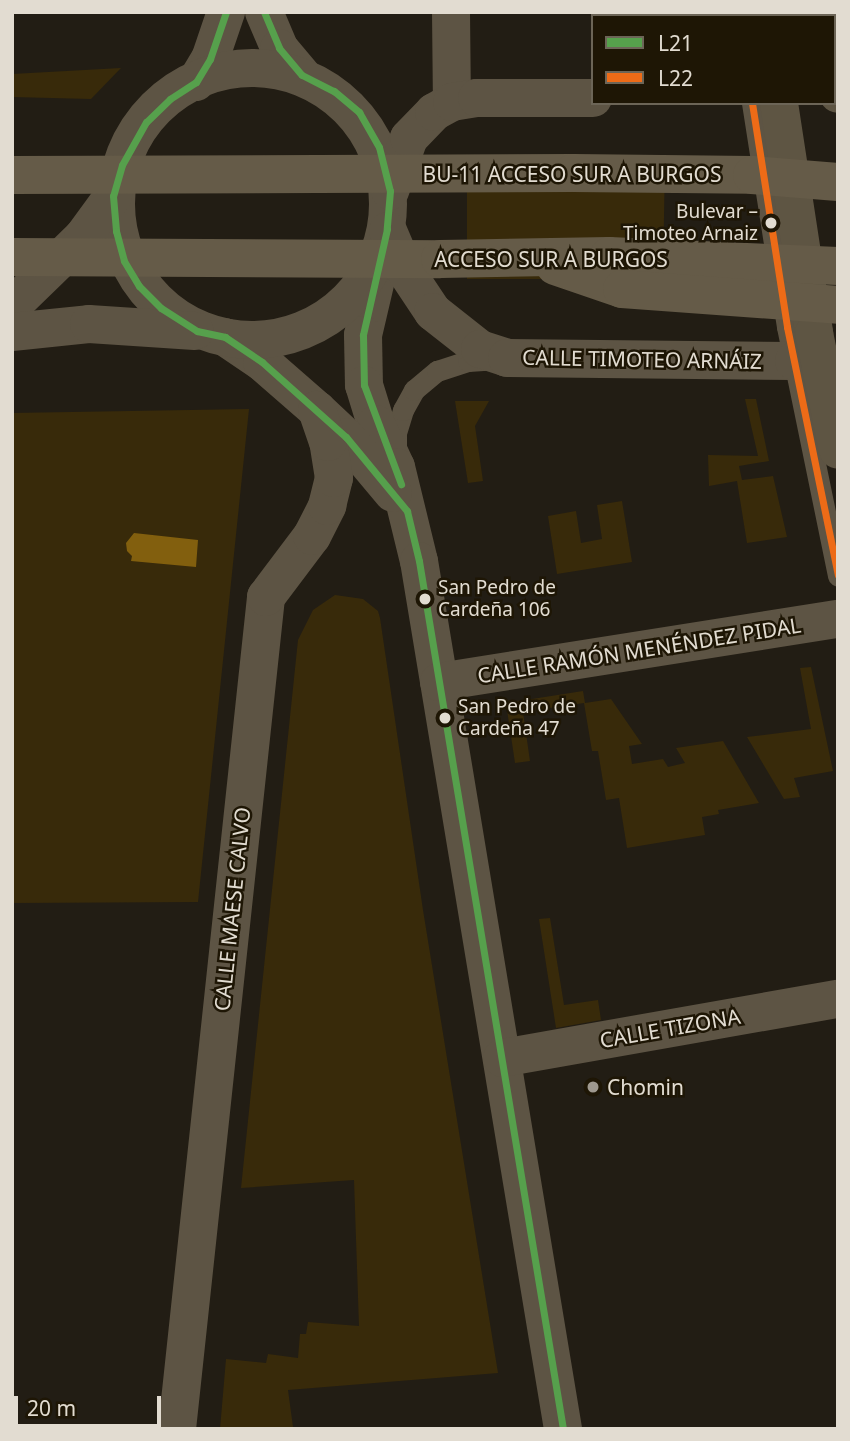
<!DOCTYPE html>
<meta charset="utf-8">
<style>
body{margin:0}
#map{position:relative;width:850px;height:1441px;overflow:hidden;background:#221d14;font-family:"Noto Sans",sans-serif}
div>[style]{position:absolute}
.green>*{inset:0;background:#382a0a}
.water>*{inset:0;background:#825f0e}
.service>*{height:21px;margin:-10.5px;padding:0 10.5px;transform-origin:10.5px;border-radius:10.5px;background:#5d5444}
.minor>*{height:38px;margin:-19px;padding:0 19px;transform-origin:19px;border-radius:19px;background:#5d5444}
.tertiary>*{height:38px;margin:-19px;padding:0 19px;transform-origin:19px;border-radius:19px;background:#5d5444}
.tertiary>.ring{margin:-19px;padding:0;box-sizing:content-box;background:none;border:38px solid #5d5444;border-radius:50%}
.secondary>*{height:38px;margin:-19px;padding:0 19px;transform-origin:19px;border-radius:19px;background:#5e5543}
.motorway>*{height:38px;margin:-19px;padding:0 19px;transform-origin:19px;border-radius:19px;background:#655b48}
.bus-1>*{height:7px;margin:-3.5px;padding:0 3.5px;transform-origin:3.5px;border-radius:3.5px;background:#56a04c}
.bus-2>*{height:7px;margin:-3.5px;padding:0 3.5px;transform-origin:3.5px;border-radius:3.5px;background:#ed6b17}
.dots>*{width:19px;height:19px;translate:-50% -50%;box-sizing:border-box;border:4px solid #1e1605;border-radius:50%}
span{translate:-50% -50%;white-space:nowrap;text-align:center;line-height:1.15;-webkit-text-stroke:5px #1e1605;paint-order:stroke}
.bus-label{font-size:19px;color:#e2dcd1}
.right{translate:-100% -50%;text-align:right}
.left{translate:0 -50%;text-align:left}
.street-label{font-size:21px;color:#e2dcd1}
.poi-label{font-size:21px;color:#e2dcd1}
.frame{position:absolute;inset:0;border:14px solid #e2dcd1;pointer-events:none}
.legend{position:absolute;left:591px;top:14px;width:245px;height:91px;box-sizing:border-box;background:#1e1605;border:2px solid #6c6557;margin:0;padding:9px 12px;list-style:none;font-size:21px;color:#e2dcd1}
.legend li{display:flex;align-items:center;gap:14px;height:35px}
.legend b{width:35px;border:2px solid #6c6557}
.scale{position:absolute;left:14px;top:1396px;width:147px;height:32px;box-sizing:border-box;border:4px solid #e2dcd1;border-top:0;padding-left:9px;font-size:21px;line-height:24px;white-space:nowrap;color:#e2dcd1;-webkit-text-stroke:5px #1e1605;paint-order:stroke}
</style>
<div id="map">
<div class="green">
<i style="clip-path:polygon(121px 68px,91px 99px,12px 97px,12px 74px)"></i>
<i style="clip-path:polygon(467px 155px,665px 156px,663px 279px,467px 279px)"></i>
<i style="clip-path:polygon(745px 399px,756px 399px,769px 461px,739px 466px,742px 480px,773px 476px,787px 537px,747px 543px,737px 481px,709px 486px,708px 455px,758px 456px)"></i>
<i style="clip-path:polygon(455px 401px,489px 401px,475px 426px,483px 481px,468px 483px)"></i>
<i style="clip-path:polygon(249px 409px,198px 902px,12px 903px,12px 413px)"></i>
<i style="clip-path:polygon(622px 501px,632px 562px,557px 574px,548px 516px,576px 511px,581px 543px,602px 539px,597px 505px)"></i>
<i style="clip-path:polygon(335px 595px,363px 599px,378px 611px,380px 618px,423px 910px,498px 1373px,288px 1390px,293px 1427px,220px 1429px,226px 1359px,266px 1363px,268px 1354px,298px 1358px,300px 1334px,306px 1334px,308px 1322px,359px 1326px,354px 1180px,241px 1188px,298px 640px,313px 610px)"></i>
<i style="clip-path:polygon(811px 667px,833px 771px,794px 778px,800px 797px,784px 799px,747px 737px,811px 729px,800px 668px)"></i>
<i style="clip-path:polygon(583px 691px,585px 703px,611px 699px,642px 744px,629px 746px,632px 764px,663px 759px,668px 767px,685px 763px,676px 748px,723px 741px,759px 803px,718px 810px,719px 814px,702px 817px,705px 835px,627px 848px,619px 798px,606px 800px,598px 751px,592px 751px,584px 703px,523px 712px,530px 761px,515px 763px,506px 703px)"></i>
<i style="clip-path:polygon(550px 918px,564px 1005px,598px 1000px,601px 1020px,556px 1028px,539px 919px)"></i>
</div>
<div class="water">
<i style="clip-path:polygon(134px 533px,198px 540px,196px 567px,131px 561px,132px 556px,127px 551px,126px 543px)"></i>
</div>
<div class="service">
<i style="left:740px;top:12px;width:4px;rotate:90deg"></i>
<i style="left:752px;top:103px;width:227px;rotate:81.1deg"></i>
<i style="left:787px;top:327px;width:254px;rotate:78.4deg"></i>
<i style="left:396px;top:454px;width:21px;rotate:-90deg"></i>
<i style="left:396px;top:433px;width:24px;rotate:-73deg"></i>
<i style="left:403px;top:410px;width:23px;rotate:-61deg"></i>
<i style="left:414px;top:390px;width:30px;rotate:-40deg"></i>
<i style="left:437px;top:371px;width:33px;rotate:-18deg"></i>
<i style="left:468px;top:361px;width:26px;rotate:-4deg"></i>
</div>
<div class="minor">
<i style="left:264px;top:12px;width:39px;rotate:67deg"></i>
<i style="left:279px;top:48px;width:35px;rotate:50deg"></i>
<i style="left:451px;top:12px;width:90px;rotate:89.4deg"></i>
<i style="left:196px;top:82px;width:27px;rotate:-59deg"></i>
<i style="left:210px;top:59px;width:50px;rotate:-71.2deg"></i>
<i style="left:382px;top:254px;width:83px;rotate:103.2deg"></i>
<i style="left:363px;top:335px;width:50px;rotate:88.9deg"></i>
<i style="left:364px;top:385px;width:41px;rotate:72.9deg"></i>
<i style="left:376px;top:424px;width:47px;rotate:65.1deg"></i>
<i style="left:396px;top:467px;width:97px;rotate:76.3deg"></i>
<i style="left:419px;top:561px;width:880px;rotate:80.58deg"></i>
<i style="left:225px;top:337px;width:45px;rotate:34deg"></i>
<i style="left:262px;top:362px;width:73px;rotate:41.1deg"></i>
<i style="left:317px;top:410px;width:40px;rotate:43deg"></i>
<i style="left:346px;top:437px;width:73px;rotate:50deg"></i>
<i style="left:439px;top:682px;width:404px;rotate:-9deg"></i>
<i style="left:502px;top:1058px;width:341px;rotate:-10deg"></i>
<i style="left:177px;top:1429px;width:837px;rotate:-83.89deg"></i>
<i style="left:266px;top:597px;width:76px;rotate:-53deg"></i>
<i style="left:312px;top:536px;width:34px;rotate:-63deg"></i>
<i style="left:327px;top:506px;width:29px;rotate:-76deg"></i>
<i style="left:334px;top:478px;width:36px;rotate:-99deg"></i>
<i style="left:328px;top:442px;width:34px;rotate:-109deg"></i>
</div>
<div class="tertiary">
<i style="left:798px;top:16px;width:4px;rotate:-63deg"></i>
<i class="ring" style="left:116px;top:68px;width:234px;height:234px"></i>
<i style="left:390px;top:191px;width:56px;rotate:-70.3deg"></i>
<i style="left:409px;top:138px;width:36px;rotate:-46deg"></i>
<i style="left:434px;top:112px;width:21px;rotate:-29deg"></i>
<i style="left:452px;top:102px;width:25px;rotate:-9deg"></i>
<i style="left:477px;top:98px;width:116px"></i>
<i style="left:388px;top:231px;width:39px;rotate:67deg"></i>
<i style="left:403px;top:267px;width:54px;rotate:56.3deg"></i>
<i style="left:433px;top:312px;width:60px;rotate:38.2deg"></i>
<i style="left:480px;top:349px;width:28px;rotate:18deg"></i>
<i style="left:507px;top:358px;width:287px;rotate:0.6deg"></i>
<i style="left:794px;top:361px;width:26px;rotate:2deg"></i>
<i style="left:820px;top:362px;width:19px;rotate:21deg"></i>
<i style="left:12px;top:306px;width:99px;rotate:-44.2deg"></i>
<i style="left:83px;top:237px;width:51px;rotate:-53.8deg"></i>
<i style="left:12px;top:332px;width:77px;rotate:-5.9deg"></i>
<i style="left:89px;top:324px;width:106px;rotate:3.8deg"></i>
</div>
<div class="secondary">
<i style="left:767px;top:12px;width:4px;rotate:90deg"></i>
<i style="left:829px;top:12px;width:4px;rotate:90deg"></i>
<i style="left:834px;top:62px;width:32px;rotate:83deg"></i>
<i style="left:779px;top:103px;width:233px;rotate:81.3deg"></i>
<i style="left:814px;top:333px;width:119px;rotate:78.4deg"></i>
</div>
<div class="motorway">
<i style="left:12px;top:175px;width:561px;rotate:-0.2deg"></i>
<i style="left:573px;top:173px;width:179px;rotate:0.6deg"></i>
<i style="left:752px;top:175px;width:86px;rotate:4.7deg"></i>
<i style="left:12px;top:257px;width:428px;rotate:0.3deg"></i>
<i style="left:440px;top:259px;width:169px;rotate:-1deg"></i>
<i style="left:609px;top:256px;width:229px;rotate:2.5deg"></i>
<i style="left:555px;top:266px;width:71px;rotate:18.9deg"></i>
<i style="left:622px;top:289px;width:217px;rotate:4.2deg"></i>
</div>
<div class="bus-1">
<i style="left:226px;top:12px;width:50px;rotate:108.8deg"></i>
<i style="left:210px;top:59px;width:27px;rotate:121deg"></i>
<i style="left:196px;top:82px;width:31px;rotate:147deg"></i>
<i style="left:170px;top:99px;width:33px;rotate:136deg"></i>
<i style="left:146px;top:122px;width:49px;rotate:119.2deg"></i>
<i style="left:122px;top:165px;width:32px;rotate:106deg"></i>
<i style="left:113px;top:196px;width:35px;rotate:85deg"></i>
<i style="left:116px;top:231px;width:31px;rotate:75deg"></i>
<i style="left:124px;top:261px;width:29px;rotate:59deg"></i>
<i style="left:139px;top:286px;width:31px;rotate:45deg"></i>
<i style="left:161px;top:308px;width:43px;rotate:32.6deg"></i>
<i style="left:197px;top:331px;width:29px;rotate:12deg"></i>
<i style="left:225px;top:337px;width:45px;rotate:34deg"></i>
<i style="left:262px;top:362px;width:113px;rotate:41.8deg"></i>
<i style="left:346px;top:437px;width:96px;rotate:50.5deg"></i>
<i style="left:407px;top:511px;width:51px;rotate:76.5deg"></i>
<i style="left:419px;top:561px;width:880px;rotate:80.58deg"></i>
<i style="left:264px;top:12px;width:39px;rotate:67deg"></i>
<i style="left:279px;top:48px;width:35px;rotate:50deg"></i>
<i style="left:302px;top:75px;width:36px;rotate:27deg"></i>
<i style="left:334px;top:91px;width:33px;rotate:40deg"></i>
<i style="left:359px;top:112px;width:40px;rotate:60.3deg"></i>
<i style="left:379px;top:147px;width:45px;rotate:76deg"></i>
<i style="left:390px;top:191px;width:38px;rotate:95deg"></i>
<i style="left:387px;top:229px;width:109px;rotate:102.8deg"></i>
<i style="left:363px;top:335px;width:50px;rotate:88.9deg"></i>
<i style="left:364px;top:385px;width:106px;rotate:69.5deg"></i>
</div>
<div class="bus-2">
<i style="left:752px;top:103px;width:227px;rotate:81.1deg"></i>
<i style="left:787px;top:327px;width:253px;rotate:78.4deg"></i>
</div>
<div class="dots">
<i style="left:771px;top:223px;background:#e2dcd1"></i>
<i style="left:425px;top:599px;background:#e2dcd1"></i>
<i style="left:445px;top:718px;background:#e2dcd1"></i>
<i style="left:593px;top:1087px;background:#9f998f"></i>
</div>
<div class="bus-label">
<span class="right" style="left:758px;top:223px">Bulevar –<br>Timoteo Arnaiz</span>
<span class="left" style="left:438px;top:599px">San Pedro de<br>Cardeña 106</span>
<span class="left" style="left:458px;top:718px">San Pedro de<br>Cardeña 47</span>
</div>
<div class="street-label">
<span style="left:572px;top:174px">BU-11 ACCESO SUR A BURGOS</span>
<span style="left:551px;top:259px">ACCESO SUR A BURGOS</span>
<span style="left:642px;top:359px;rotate:1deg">CALLE TIMOTEO ARNÁIZ</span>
<span style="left:639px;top:650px;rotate:-9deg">CALLE RAMÓN MENÉNDEZ PIDAL</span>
<span style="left:232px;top:909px;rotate:-84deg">CALLE MAESE CALVO</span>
<span style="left:670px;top:1028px;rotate:-10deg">CALLE TIZONA</span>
</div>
<div class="poi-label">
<span class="left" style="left:607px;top:1087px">Chomin</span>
</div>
<div class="frame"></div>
<ul class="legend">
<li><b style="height:9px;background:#56a04c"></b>L21</li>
<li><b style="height:9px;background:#ed6b17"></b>L22</li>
</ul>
<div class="scale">20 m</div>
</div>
